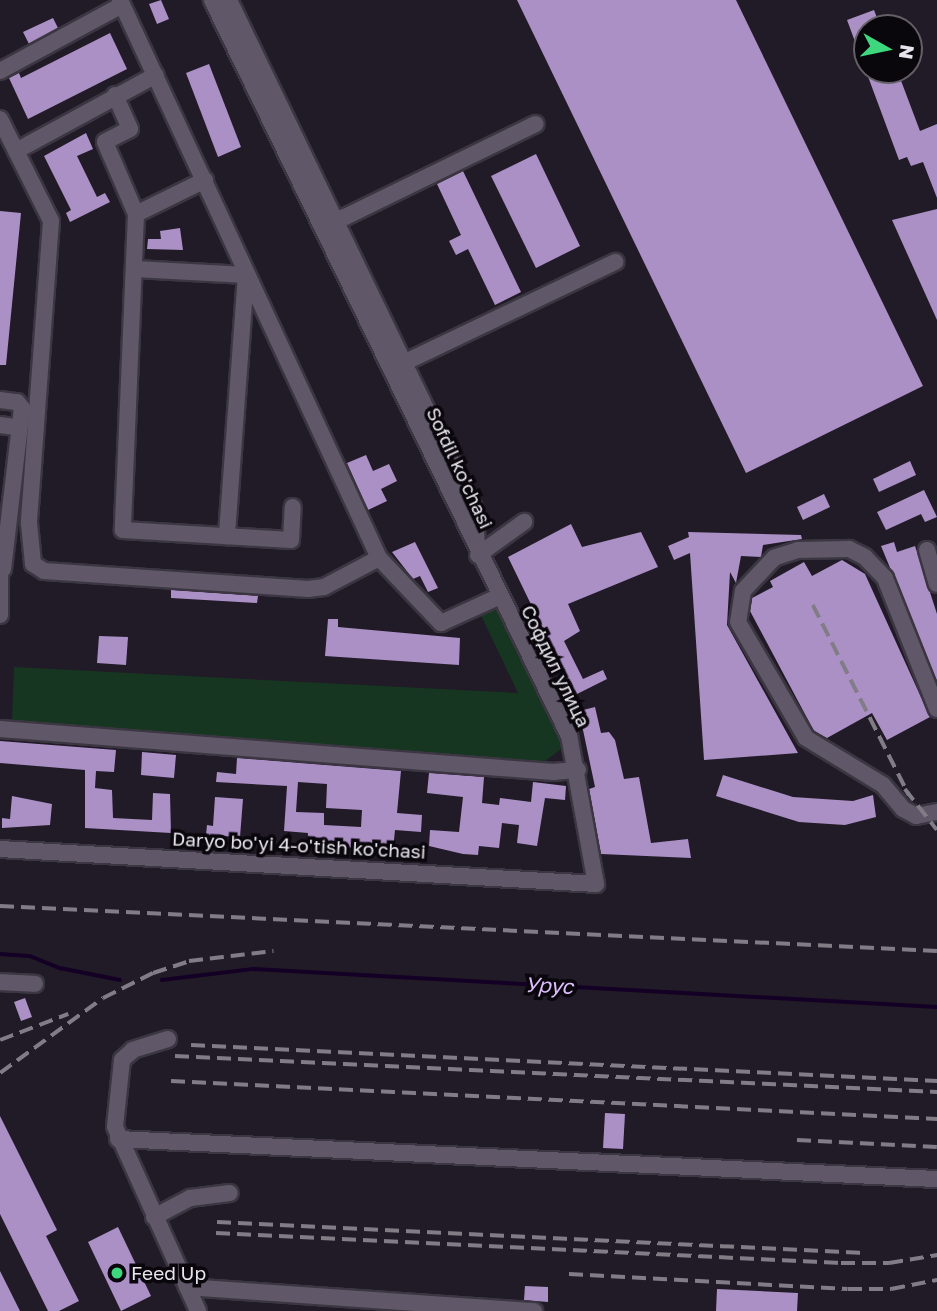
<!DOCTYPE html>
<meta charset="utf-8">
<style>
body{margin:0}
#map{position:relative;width:937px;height:1311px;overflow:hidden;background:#211a27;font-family:"Golos Text",sans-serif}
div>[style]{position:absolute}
.green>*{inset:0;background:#163621}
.stream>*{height:3.5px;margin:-1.75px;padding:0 1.75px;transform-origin:1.75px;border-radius:1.75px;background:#140025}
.building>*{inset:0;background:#ab90c6}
.roads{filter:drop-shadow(2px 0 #3b3641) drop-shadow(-2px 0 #3b3641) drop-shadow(0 2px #3b3641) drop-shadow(0 -2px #3b3641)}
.minor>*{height:16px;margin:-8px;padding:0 8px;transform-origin:8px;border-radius:8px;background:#605868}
.rail>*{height:3.5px;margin-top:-1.75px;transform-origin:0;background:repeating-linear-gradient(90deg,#827c87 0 14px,transparent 0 21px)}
.dots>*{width:19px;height:19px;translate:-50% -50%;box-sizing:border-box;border:4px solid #09060c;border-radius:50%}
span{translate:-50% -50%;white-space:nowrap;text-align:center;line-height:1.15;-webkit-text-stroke:7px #09060c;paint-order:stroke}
.street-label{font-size:19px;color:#e9e5ee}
.poi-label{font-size:19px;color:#e9e5ee}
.left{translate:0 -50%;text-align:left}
.water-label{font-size:21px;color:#ddbefc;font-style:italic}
.north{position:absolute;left:853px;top:14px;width:70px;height:70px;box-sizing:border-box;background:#09060c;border:2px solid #635f66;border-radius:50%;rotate:99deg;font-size:19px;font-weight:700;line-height:28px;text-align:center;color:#e9e5ee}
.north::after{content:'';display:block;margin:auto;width:24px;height:32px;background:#3ed77d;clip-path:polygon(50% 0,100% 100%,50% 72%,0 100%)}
</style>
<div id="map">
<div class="green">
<i style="clip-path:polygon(499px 610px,561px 734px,561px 749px,544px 762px,16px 724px,12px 719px,14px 667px,518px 693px,479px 611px)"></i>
</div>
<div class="stream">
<i style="left:0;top:954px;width:30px;rotate:4deg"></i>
<i style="left:30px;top:956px;width:32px;rotate:22deg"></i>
<i style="left:60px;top:968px;width:61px;rotate:11.3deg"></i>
<i style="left:162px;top:980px;width:92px;rotate:-6.9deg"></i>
<i style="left:253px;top:969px;width:685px;rotate:3.18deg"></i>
</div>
<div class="building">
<i style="clip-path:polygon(161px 0,169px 19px,157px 24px,149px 4px)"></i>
<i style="clip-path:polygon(517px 0,736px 0,923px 386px,746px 473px)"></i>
<i style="clip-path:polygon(874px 10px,881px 28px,867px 28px,867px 70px,897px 70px,920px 131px,937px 124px,937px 198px,923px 162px,911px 166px,907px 157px,899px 160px,847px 20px)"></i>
<i style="clip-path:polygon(53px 18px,58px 28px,29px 44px,23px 32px)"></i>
<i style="clip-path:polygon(110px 33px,127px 69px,28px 119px,9px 78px,19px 73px,21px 78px)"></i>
<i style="clip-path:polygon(209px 64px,241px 147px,218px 157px,186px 73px)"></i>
<i style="clip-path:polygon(86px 133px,93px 149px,77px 156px,97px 197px,105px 193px,110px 202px,70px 222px,66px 213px,71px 210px,44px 156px)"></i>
<i style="clip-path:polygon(536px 154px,580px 246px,536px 268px,491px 176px)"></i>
<i style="clip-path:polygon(463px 171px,521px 292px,495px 305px,468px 249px,456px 255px,449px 241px,461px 235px,437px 184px)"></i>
<i style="clip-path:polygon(937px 209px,937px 320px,892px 220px)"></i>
<i style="clip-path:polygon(0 211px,21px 213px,6px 365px,0 365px)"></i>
<i style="clip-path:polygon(180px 228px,183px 250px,147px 249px,148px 239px,161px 239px,160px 231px)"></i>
<i style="clip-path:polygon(366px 455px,373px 471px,389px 464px,397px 481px,381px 489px,387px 501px,368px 510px,347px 463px)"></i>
<i style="clip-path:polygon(910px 461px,916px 475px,879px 492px,873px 479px)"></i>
<i style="clip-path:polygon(924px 490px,937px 517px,925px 522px,921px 514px,886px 530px,877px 512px)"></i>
<i style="clip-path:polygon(824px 494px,830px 507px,803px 520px,797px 507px)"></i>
<i style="clip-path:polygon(571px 524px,582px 547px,641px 532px,658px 567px,568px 604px,580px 631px,564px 641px,583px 679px,603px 670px,607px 679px,575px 695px,508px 557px)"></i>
<i style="clip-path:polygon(688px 532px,801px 535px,802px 539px,763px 545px,761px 557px,741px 556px,736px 583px,730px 572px,727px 625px,798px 753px,704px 760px,690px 553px,674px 560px,668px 546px,689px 537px)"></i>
<i style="clip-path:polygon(415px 542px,438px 588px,428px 592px,420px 576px,413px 579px,392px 552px)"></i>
<i style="clip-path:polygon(894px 542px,897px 552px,915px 546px,937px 614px,937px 681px,881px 546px)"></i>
<i style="clip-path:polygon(842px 560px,865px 574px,930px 717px,887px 740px,872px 713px,827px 738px,814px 731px,750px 611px,752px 598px,773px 587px,770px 581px,804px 562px,812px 576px)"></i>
<i style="clip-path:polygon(171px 590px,258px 596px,257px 603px,171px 598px)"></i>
<i style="clip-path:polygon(328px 619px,338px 619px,338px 627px,460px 638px,459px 665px,325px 656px)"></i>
<i style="clip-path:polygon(99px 636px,128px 637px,126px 665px,97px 663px)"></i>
<i style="clip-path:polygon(595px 707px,601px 733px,609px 732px,615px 740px,624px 779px,639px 777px,651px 843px,688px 839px,691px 858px,601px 854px,589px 789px,595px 787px,579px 711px)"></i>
<i style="clip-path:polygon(0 741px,116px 750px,114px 772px,96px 771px,95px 788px,112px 790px,113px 818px,152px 820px,153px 793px,170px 794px,171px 833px,85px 828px,85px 770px,0 763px)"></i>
<i style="clip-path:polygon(142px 752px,176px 755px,174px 778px,141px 775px)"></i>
<i style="clip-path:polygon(evenodd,237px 758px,401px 771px,397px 813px,422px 815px,421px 832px,395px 830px,393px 850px,307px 845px,308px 833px,284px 831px,287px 786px,216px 782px,217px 772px,236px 774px,237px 758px,298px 782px,327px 784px,326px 808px,362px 810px,361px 827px,324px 825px,324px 813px,296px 812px,298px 782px)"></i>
<i style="clip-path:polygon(429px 773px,484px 777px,482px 803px,499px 805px,500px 798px,531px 802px,533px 782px,566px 786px,565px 800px,545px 798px,537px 846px,517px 843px,519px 825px,502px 823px,499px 848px,479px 846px,478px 855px,463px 854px,429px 846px,430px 830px,459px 832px,463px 797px,427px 793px)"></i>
<i style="clip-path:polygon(723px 775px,793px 797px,853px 801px,873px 795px,876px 817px,845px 825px,799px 822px,716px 796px)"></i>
<i style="clip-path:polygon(12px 796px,52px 804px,50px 825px,2px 828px,2px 818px,10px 819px)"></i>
<i style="clip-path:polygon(215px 797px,243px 799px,240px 837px,206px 835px,207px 825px,213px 826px)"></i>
<i style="clip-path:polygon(25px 998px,32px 1017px,21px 1021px,14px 1002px)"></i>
<i style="clip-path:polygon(605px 1113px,625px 1114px,623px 1149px,603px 1148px)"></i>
<i style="clip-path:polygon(0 1116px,57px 1230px,46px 1236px,79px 1301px,59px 1311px,48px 1311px,0 1214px)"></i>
<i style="clip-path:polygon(118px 1227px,151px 1296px,121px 1311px,88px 1242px)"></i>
<i style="clip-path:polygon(0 1271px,20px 1311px,0 1311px)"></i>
<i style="clip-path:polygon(525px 1286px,548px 1287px,548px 1302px,524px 1300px)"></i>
<i style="clip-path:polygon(717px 1289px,798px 1293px,797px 1311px,716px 1311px)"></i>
</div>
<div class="roads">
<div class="minor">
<i style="left:120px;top:0;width:615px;rotate:65.1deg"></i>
<i style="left:379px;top:558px;width:90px;rotate:46.4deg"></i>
<i style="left:441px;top:623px;width:63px;rotate:-24.5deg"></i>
<i style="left:229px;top:0;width:566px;rotate:64.25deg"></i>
<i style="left:475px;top:510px;width:35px;rotate:87deg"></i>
<i style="left:0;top:71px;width:139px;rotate:-28.4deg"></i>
<i style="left:115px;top:95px;width:37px;rotate:66deg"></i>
<i style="left:130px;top:129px;width:28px;rotate:153deg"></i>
<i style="left:105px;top:142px;width:78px;rotate:66.7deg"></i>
<i style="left:136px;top:214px;width:316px;rotate:92.4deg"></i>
<i style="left:123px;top:530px;width:168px;rotate:3.4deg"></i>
<i style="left:291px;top:540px;width:33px;rotate:-87deg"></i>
<i style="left:0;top:119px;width:114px;rotate:63.4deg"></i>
<i style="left:51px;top:221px;width:303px;rotate:94.2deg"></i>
<i style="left:29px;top:523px;width:41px;rotate:84.4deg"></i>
<i style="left:33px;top:564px;width:13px;rotate:32deg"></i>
<i style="left:44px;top:571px;width:265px;rotate:3.9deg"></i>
<i style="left:308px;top:589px;width:16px;rotate:-7deg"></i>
<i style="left:324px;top:587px;width:62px;rotate:-27.8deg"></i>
<i style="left:16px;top:151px;width:159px;rotate:-28.5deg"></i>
<i style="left:136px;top:214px;width:77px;rotate:-26.2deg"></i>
<i style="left:327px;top:220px;width:18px;rotate:-9deg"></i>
<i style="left:345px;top:217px;width:212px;rotate:-26deg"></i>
<i style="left:135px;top:269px;width:111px;rotate:3.1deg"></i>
<i style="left:246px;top:275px;width:262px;rotate:94.2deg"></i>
<i style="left:397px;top:366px;width:242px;rotate:-25.5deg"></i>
<i style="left:0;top:400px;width:17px;rotate:7deg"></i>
<i style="left:17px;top:402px;width:8px;rotate:50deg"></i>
<i style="left:22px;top:408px;width:162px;rotate:96.7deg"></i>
<i style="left:0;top:425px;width:14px;rotate:8deg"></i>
<i style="left:927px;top:550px;width:35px;rotate:74deg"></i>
<i style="left:478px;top:555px;width:57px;rotate:-35.7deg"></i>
<i style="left:0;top:568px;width:47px;rotate:90deg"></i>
<i style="left:937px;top:709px;width:141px;rotate:-111.7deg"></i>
<i style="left:885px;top:578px;width:29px;rotate:-134deg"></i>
<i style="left:865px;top:557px;width:18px;rotate:-153deg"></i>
<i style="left:849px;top:549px;width:51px;rotate:178.9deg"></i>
<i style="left:798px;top:550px;width:25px;rotate:162deg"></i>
<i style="left:774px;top:558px;width:45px;rotate:133.2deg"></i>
<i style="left:743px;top:591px;width:31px;rotate:99deg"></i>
<i style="left:738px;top:622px;width:134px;rotate:59.6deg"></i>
<i style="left:806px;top:738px;width:90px;rotate:31.4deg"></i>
<i style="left:883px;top:785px;width:31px;rotate:50deg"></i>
<i style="left:903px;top:809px;width:15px;rotate:28deg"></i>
<i style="left:916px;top:816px;width:21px;rotate:-11deg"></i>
<i style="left:0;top:729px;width:555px;rotate:4.45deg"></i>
<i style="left:553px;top:772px;width:25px;rotate:-5deg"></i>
<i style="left:0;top:849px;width:597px;rotate:3.36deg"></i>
<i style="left:596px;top:884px;width:150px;rotate:-100.3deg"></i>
<i style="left:569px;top:736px;width:818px;rotate:-115.88deg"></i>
<i style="left:0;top:982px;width:35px;rotate:3deg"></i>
<i style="left:168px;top:1039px;width:37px;rotate:163deg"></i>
<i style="left:133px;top:1050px;width:15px;rotate:138deg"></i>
<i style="left:122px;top:1060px;width:67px;rotate:96deg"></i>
<i style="left:115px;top:1127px;width:202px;rotate:65.7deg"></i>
<i style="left:118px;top:1139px;width:820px;rotate:2.8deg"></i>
<i style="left:154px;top:1217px;width:41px;rotate:-27.8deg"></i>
<i style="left:190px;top:1198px;width:40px;rotate:-7.1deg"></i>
<i style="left:187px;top:1287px;width:348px;rotate:4deg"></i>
</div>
</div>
<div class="rail">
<i style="left:813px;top:605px;width:213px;rotate:63.2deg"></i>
<i style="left:905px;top:789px;width:52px;rotate:52deg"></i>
<i style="left:0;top:906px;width:938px;rotate:2.75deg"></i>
<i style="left:0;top:1040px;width:73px;rotate:-20.9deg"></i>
<i style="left:191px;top:1045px;width:747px;rotate:2.76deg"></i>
<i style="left:175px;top:1056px;width:763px;rotate:2.7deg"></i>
<i style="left:0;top:1073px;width:127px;rotate:-36.1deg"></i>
<i style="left:103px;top:998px;width:56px;rotate:-26.6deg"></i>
<i style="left:153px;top:973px;width:38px;rotate:-18deg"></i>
<i style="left:189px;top:961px;width:85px;rotate:-6.8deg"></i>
<i style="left:171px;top:1081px;width:767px;rotate:2.84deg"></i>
<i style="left:797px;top:1140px;width:140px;rotate:2.9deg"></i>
<i style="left:217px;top:1222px;width:648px;rotate:2.74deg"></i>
<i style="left:216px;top:1233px;width:626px;rotate:2.75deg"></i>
<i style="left:841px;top:1263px;width:48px"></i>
<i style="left:889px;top:1263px;width:49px;rotate:-9.5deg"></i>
<i style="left:569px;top:1274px;width:279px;rotate:3.1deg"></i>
<i style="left:848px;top:1289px;width:43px"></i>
<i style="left:891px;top:1289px;width:47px;rotate:-11.1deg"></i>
</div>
<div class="dots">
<i style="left:117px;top:1273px;background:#3ed77d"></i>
</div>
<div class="street-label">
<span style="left:460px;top:468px;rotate:65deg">Sofdil ko'chasi</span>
<span style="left:556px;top:666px;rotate:64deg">Софдил улица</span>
<span style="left:299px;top:845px;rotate:3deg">Daryo bo'yi 4-o'tish ko'chasi</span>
</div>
<div class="poi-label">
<span class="left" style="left:131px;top:1273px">Feed Up</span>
</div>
<div class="water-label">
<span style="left:549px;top:985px;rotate:3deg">Урус</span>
</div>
<div class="north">N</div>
</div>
